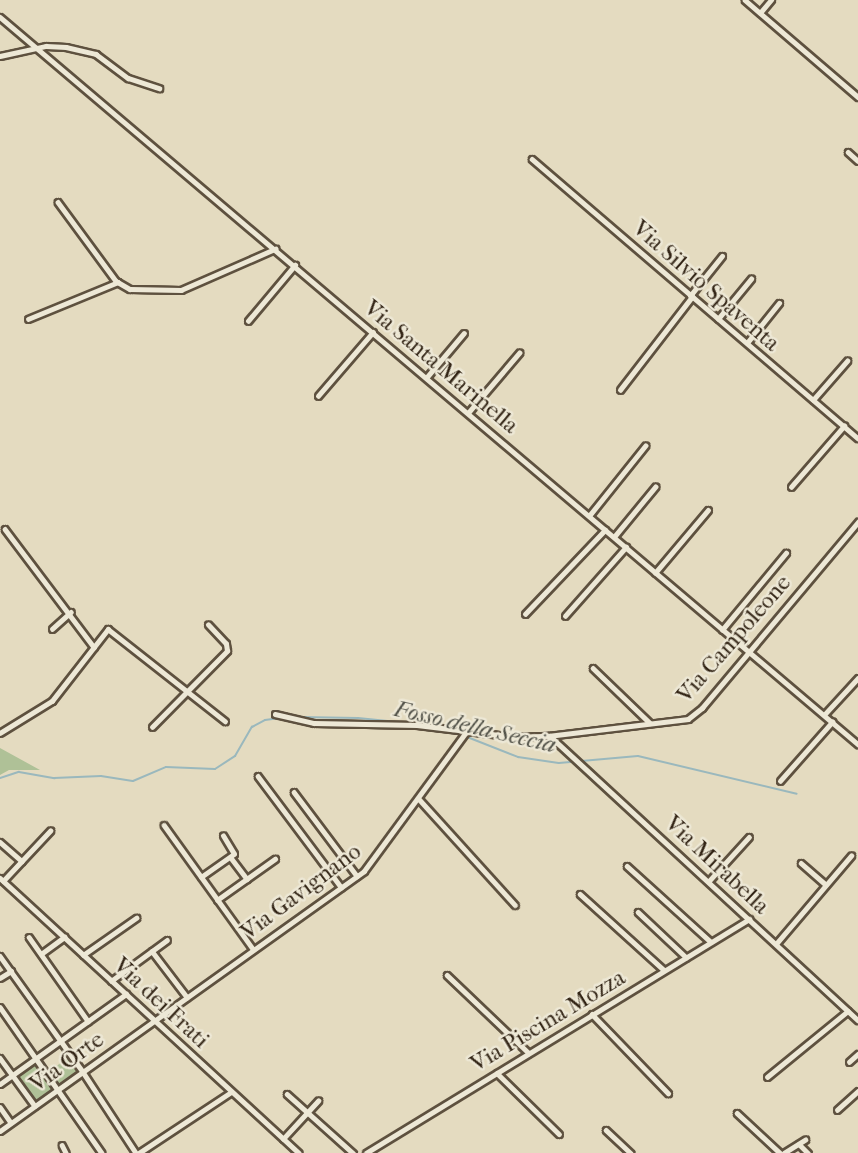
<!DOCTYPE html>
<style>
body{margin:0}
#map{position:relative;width:858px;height:1153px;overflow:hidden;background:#e4dbc0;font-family:"IM FELL French Canon",serif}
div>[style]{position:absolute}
.green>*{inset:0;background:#afc197}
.stream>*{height:2px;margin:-1px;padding:0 1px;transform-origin:1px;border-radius:1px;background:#9ab8bd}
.roads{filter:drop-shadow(2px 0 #5e513f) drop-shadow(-2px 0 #5e513f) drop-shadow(0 2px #5e513f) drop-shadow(0 -2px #5e513f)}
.minor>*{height:4.5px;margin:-2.25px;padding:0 2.25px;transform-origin:2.25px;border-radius:2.25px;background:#ede8d6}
span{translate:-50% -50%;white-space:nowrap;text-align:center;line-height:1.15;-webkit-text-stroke:5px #ede8d6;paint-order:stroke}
.street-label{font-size:23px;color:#312314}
.water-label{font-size:24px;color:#505047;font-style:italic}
</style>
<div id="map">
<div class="green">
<i style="clip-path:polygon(0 748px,40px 770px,9px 770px,0 775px)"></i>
<i style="clip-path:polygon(71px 1056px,80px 1069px,58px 1084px,49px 1071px)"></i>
<i style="clip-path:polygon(37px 1060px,56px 1088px,35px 1102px,16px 1075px)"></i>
</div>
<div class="stream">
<i style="left:299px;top:717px;width:59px;rotate:1deg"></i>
<i style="left:358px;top:718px;width:37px;rotate:6deg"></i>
<i style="left:414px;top:727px;width:43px;rotate:7.9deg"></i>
<i style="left:457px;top:733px;width:66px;rotate:21.5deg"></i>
<i style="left:518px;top:757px;width:41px;rotate:8.3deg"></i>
<i style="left:559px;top:763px;width:79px;rotate:-5.1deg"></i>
<i style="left:638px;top:756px;width:163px;rotate:13.4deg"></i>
<i style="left:0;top:778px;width:20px;rotate:-18deg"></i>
<i style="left:19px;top:772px;width:36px;rotate:10deg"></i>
<i style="left:54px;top:778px;width:47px;rotate:-2.4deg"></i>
<i style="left:101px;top:776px;width:32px;rotate:9deg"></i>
<i style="left:133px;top:781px;width:36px;rotate:-23deg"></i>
<i style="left:166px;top:767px;width:49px;rotate:2.3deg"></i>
<i style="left:215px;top:769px;width:24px;rotate:-33deg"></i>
<i style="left:235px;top:756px;width:34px;rotate:-60deg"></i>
<i style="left:252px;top:727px;width:15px;rotate:-28deg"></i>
<i style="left:265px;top:720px;width:15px;rotate:-8deg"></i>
</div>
<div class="roads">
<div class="minor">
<i style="left:745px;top:0;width:149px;rotate:40.6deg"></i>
<i style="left:760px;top:13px;width:17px;rotate:-50deg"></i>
<i style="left:0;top:17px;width:1125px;rotate:40.28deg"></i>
<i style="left:0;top:56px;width:47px;rotate:-12.3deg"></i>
<i style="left:46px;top:46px;width:20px;rotate:3deg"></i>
<i style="left:66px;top:47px;width:31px;rotate:13deg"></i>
<i style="left:96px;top:54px;width:40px;rotate:37deg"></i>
<i style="left:128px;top:78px;width:33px;rotate:18deg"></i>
<i style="left:848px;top:152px;width:13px;rotate:42deg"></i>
<i style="left:532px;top:159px;width:429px;rotate:40.6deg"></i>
<i style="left:58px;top:202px;width:98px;rotate:53.7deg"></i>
<i style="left:116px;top:281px;width:16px;rotate:30deg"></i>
<i style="left:130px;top:289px;width:51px;rotate:1.1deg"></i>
<i style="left:181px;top:290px;width:103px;rotate:-23.6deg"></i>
<i style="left:690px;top:296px;width:51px;rotate:-51.3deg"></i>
<i style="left:28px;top:319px;width:97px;rotate:-22.3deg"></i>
<i style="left:718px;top:319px;width:52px;rotate:-50.5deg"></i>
<i style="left:248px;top:321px;width:73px;rotate:-50deg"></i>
<i style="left:747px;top:343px;width:51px;rotate:-51.3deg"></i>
<i style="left:427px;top:377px;width:57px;rotate:-49.9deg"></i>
<i style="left:620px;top:390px;width:118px;rotate:-52.3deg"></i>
<i style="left:318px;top:396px;width:84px;rotate:-49.3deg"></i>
<i style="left:813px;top:400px;width:52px;rotate:-48.9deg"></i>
<i style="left:468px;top:413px;width:79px;rotate:-49.6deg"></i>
<i style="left:791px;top:487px;width:81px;rotate:-49deg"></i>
<i style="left:589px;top:516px;width:90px;rotate:-51.3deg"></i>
<i style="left:5px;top:529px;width:148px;rotate:53deg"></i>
<i style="left:614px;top:537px;width:65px;rotate:-50.6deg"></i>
<i style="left:655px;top:573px;width:82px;rotate:-49.9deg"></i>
<i style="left:525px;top:614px;width:116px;rotate:-46.4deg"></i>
<i style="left:565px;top:616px;width:92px;rotate:-48.5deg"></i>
<i style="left:52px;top:629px;width:25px;rotate:-42deg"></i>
<i style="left:722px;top:630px;width:100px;rotate:-50.3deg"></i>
<i style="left:593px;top:668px;width:79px;rotate:44deg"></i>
<i style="left:275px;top:714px;width:40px;rotate:13deg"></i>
<i style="left:314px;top:723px;width:103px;rotate:1.1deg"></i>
<i style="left:417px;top:725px;width:100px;rotate:6.9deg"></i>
<i style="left:516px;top:737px;width:32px;rotate:-2deg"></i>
<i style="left:548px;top:736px;width:141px;rotate:-6.9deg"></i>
<i style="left:688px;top:719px;width:18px;rotate:-38deg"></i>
<i style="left:702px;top:708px;width:243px;rotate:-50deg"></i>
<i style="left:824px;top:715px;width:50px;rotate:-47.4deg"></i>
<i style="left:152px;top:727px;width:107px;rotate:-45.4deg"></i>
<i style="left:227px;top:651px;width:7px;rotate:-98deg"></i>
<i style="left:226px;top:644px;width:26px;rotate:-133deg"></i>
<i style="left:0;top:733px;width:61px;rotate:-31.6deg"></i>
<i style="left:52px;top:701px;width:91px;rotate:-52.1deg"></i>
<i style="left:108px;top:629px;width:149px;rotate:38.2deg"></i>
<i style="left:550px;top:736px;width:419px;rotate:42.7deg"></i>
<i style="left:258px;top:776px;width:139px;rotate:53.2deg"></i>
<i style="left:780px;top:781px;width:79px;rotate:-48.6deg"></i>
<i style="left:294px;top:792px;width:105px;rotate:53.1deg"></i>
<i style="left:419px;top:799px;width:143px;rotate:47.8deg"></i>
<i style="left:164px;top:825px;width:153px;rotate:54.3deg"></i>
<i style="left:0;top:842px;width:29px;rotate:41deg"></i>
<i style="left:232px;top:859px;width:25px;rotate:53deg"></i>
<i style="left:801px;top:863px;width:32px;rotate:41deg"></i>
<i style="left:627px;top:866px;width:113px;rotate:42.1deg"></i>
<i style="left:201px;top:877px;width:40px;rotate:-34.9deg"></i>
<i style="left:234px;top:854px;width:21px;rotate:-121deg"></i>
<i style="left:0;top:878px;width:406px;rotate:42.6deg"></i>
<i style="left:3px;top:881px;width:69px;rotate:-46.8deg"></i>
<i style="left:709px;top:881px;width:59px;rotate:-47.7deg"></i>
<i style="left:580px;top:894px;width:113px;rotate:42.1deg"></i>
<i style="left:217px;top:900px;width:71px;rotate:-35.3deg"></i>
<i style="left:638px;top:912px;width:66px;rotate:43.2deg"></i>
<i style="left:29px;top:937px;width:103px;rotate:54.9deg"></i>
<i style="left:776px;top:944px;width:116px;rotate:-49.6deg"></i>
<i style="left:152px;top:951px;width:58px;rotate:52.7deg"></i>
<i style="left:41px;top:954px;width:29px;rotate:-36deg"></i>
<i style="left:83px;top:955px;width:65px;rotate:-34.9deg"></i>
<i style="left:0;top:956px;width:143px;rotate:54.4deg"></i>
<i style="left:83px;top:1072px;width:97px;rotate:56.8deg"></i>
<i style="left:447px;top:975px;width:113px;rotate:43.6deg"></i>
<i style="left:0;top:978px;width:13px;rotate:-32deg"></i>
<i style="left:111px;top:981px;width:69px;rotate:-36.2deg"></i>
<i style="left:0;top:1007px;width:178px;rotate:55.1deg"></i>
<i style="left:592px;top:1014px;width:110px;rotate:46.1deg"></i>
<i style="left:0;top:1058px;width:59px;rotate:53.9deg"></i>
<i style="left:849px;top:1062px;width:12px;rotate:-42deg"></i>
<i style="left:497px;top:1073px;width:87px;rotate:44.5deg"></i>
<i style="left:767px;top:1077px;width:104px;rotate:-39.2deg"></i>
<i style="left:0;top:1084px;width:155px;rotate:-35.5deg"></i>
<i style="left:287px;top:1094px;width:89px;rotate:41.8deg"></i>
<i style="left:0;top:1107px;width:19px;rotate:55deg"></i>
<i style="left:837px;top:1110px;width:28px;rotate:-42deg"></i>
<i style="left:737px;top:1113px;width:59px;rotate:42.9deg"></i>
<i style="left:606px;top:1130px;width:34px;rotate:43deg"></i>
<i style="left:0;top:1131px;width:447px;rotate:-35.5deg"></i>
<i style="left:364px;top:871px;width:174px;rotate:-53.7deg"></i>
<i style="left:283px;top:1139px;width:52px;rotate:-47.4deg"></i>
<i style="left:799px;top:1144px;width:13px;rotate:45deg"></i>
<i style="left:62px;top:1145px;width:9px;rotate:63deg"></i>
<i style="left:139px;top:1153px;width:110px;rotate:-33.5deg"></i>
<i style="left:366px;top:1153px;width:449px;rotate:-31.4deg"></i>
<i style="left:784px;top:1153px;width:25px;rotate:-32deg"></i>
</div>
</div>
<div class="street-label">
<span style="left:706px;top:286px;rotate:41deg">Via Silvio Spaventa</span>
<span style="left:441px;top:367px;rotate:40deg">Via Santa Marinella</span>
<span style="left:734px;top:639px;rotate:-49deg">Via Campoleone</span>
<span style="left:717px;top:865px;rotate:43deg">Via Mirabella</span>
<span style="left:301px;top:892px;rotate:-37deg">Via Gavignano</span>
<span style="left:161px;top:1003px;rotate:43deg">Via dei Frati</span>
<span style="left:548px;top:1021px;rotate:-31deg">Via Piscina Mozza</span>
<span style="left:67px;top:1062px;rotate:-36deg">Via Orte</span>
</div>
<div class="water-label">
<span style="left:475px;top:727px;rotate:13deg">Fosso della Seccia</span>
</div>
</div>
